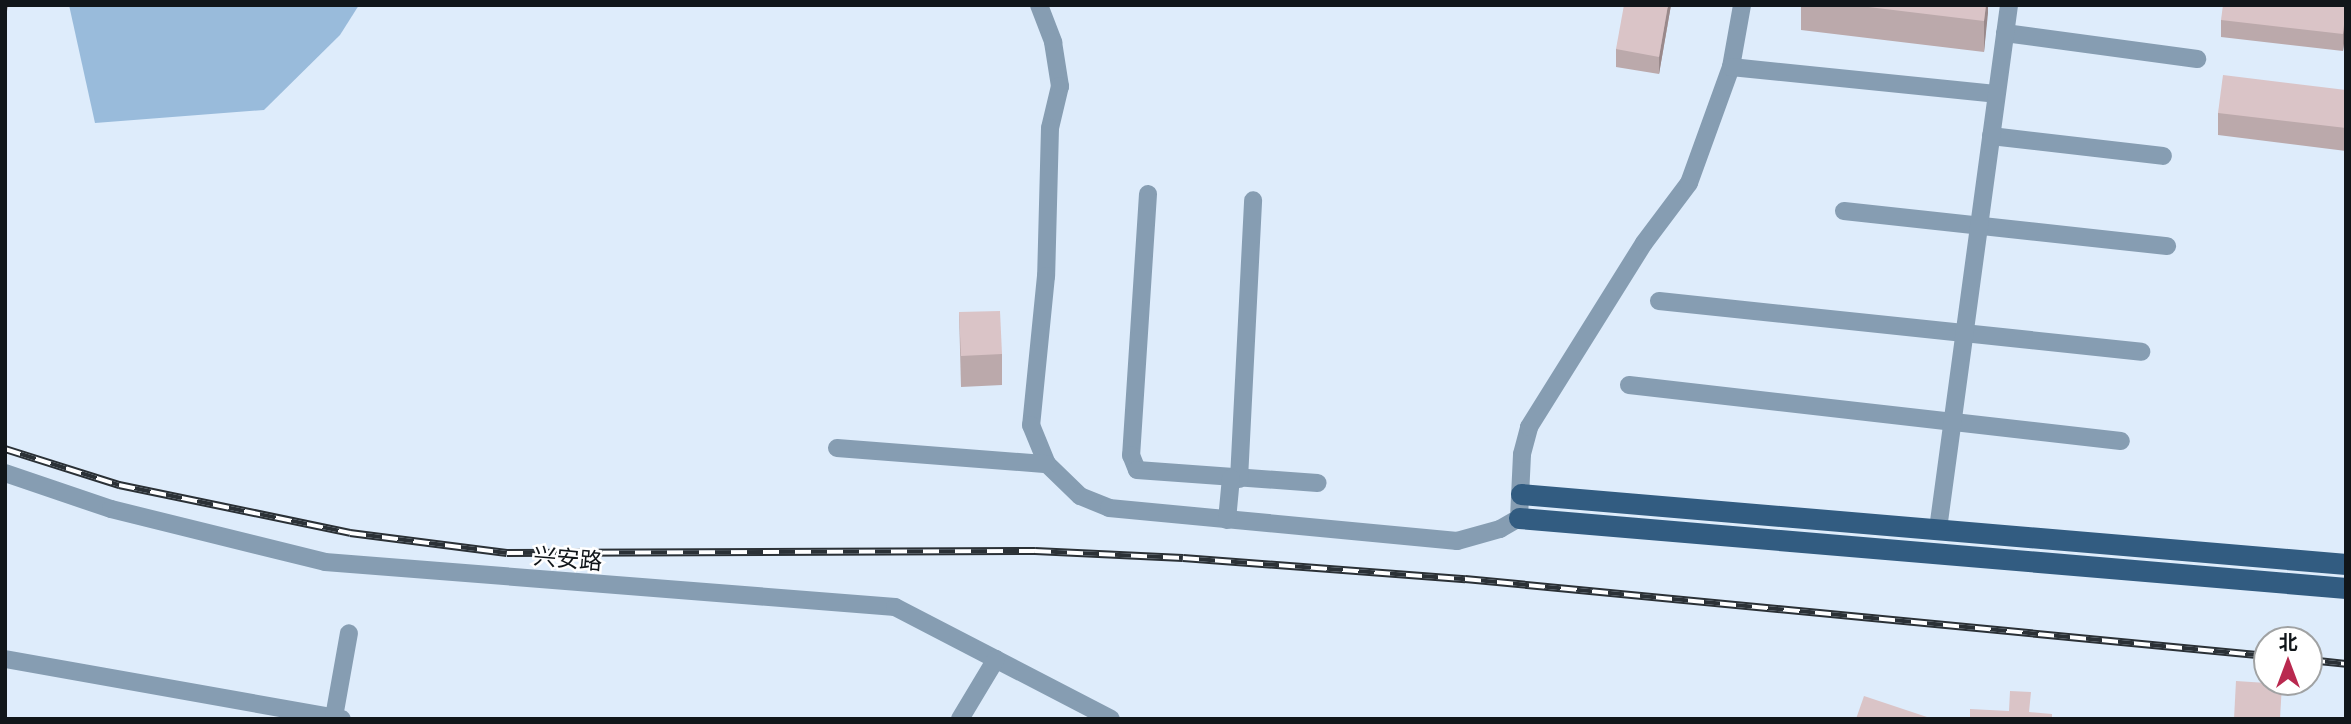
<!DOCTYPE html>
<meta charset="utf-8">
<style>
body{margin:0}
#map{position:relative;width:2351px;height:724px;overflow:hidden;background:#deecfb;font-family:"Noto Sans","Noto Sans SC",sans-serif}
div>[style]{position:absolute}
.green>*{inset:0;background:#99bbdb}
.minor>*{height:18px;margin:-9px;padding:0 9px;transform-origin:9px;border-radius:9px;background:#869db2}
.major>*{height:21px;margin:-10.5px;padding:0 10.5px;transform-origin:10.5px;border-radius:10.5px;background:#325c81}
.rail>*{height:8px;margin-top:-4px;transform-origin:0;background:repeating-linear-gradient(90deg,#fff 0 16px,#2b3136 0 32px);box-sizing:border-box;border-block:2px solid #2b3136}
.wall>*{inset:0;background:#bba9ab}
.shaded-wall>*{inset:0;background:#99898b}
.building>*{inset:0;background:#dac4c7}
span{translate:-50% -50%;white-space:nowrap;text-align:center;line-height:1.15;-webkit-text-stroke:5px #fff;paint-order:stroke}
.street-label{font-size:23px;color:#11161a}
.frame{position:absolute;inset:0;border:7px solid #11161a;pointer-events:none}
.north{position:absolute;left:2253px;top:626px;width:70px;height:70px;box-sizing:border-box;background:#fff;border:2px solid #a0a2a3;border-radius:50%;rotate:0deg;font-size:19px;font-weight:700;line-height:28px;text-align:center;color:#11161a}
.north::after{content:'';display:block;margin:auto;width:24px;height:32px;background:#b9294f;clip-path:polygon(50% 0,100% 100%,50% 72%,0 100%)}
</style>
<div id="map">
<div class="green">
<i style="clip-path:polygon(69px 5px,359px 5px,340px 35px,264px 110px,95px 123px)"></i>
</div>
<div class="minor">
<i style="left:1039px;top:5px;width:40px;rotate:69deg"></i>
<i style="left:1053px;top:42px;width:45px;rotate:81deg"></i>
<i style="left:1060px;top:86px;width:43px;rotate:103.4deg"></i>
<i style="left:1050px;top:128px;width:148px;rotate:91.5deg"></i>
<i style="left:1046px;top:276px;width:150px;rotate:95.7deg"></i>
<i style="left:1031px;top:425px;width:42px;rotate:67.7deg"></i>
<i style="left:1047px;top:464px;width:46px;rotate:44.1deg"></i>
<i style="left:1080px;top:496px;width:31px;rotate:22deg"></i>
<i style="left:1109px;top:508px;width:350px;rotate:5.4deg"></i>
<i style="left:1457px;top:541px;width:45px;rotate:-15.6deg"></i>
<i style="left:1500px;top:529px;width:22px;rotate:-30deg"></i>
<i style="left:1519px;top:518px;width:64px;rotate:-87.3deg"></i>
<i style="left:1522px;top:454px;width:28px;rotate:-75deg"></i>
<i style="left:1529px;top:427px;width:217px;rotate:-58deg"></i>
<i style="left:1644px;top:243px;width:75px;rotate:-53.1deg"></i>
<i style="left:1689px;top:183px;width:123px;rotate:-70.1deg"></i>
<i style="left:1731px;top:67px;width:63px;rotate:-79.9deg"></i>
<i style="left:2005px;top:33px;width:194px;rotate:7.7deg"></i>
<i style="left:1731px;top:67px;width:266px;rotate:5.8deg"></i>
<i style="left:1991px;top:136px;width:173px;rotate:6.6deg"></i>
<i style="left:1148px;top:194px;width:262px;rotate:93.7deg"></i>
<i style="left:1131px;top:455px;width:16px;rotate:68deg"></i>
<i style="left:1137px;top:470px;width:181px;rotate:4.1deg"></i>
<i style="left:1844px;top:211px;width:325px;rotate:6.2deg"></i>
<i style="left:1659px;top:301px;width:485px;rotate:6deg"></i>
<i style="left:1629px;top:385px;width:495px;rotate:6.5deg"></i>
<i style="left:837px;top:448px;width:211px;rotate:4.4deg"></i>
<i style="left:5px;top:473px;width:112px;rotate:18.8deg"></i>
<i style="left:111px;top:509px;width:220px;rotate:13.9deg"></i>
<i style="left:325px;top:562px;width:572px;rotate:4.51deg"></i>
<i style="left:895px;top:607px;width:243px;rotate:27.4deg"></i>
<i style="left:1239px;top:479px;width:279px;rotate:-87.1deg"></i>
<i style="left:1227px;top:520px;width:42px;rotate:-84.6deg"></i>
<i style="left:1938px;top:529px;width:529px;rotate:-82.28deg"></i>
<i style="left:5px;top:659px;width:342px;rotate:10.1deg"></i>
<i style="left:334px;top:717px;width:85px;rotate:-79.9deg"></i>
<i style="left:960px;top:719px;width:70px;rotate:-59deg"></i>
</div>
<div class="major">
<i style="left:1521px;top:494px;width:828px;rotate:4.85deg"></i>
<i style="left:1519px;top:518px;width:830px;rotate:4.84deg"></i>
</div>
<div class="rail">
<i style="left:5px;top:449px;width:120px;rotate:17.5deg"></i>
<i style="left:119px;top:485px;width:236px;rotate:11.7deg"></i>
<i style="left:350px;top:533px;width:158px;rotate:7.3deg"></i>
<i style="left:507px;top:553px;width:528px;rotate:-0.22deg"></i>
<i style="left:1035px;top:551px;width:148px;rotate:2.7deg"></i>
<i style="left:1183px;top:558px;width:283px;rotate:4.3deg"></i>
<i style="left:1465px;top:579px;width:806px;rotate:5.48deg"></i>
<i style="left:2309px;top:660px;width:37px;rotate:6deg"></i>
</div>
<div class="wall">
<i style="clip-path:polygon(1671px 5px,1659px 74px,1616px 67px,1616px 49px)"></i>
<i style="clip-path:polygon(1801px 5px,1988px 5px,1984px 52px,1801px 30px)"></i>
<i style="clip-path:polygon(2346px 5px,2346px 27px,2343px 51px,2221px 37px,2221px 20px)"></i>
<i style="clip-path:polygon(2346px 90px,2346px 151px,2218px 135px,2218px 113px)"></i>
<i style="clip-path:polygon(959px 312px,1002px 354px,1002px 385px,961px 387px)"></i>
</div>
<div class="shaded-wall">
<i style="clip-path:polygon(5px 5px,8px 5px,5px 23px)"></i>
<i style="clip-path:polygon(1668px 5px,1671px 5px,1659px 74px,1659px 57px)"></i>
<i style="clip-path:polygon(1986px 5px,1988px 5px,1988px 13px,1984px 52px,1984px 21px)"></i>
<i style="clip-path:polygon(2346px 10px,2346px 27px,2343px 51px,2343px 34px)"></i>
</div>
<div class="building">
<i style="clip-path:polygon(1624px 5px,1668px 5px,1659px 57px,1616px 49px)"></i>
<i style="clip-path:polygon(1852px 5px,1986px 5px,1984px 21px)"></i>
<i style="clip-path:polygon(2223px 5px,2346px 5px,2343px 34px,2221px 20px)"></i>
<i style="clip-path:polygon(2223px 75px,2346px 90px,2346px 128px,2218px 113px)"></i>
<i style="clip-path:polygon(1000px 311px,1002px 354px,961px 356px,959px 312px)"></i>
<i style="clip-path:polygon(2236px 681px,2282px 684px,2280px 719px,2234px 719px)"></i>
<i style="clip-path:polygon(2010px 691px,2031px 692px,2029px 712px,2052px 714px,2052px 719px,1970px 719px,1970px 709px,2009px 711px)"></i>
<i style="clip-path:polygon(1864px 696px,1933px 719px,1856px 719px)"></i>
</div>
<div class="street-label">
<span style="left:568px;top:558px;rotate:5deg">兴安路</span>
</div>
<div class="frame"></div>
<div class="north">北</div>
</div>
